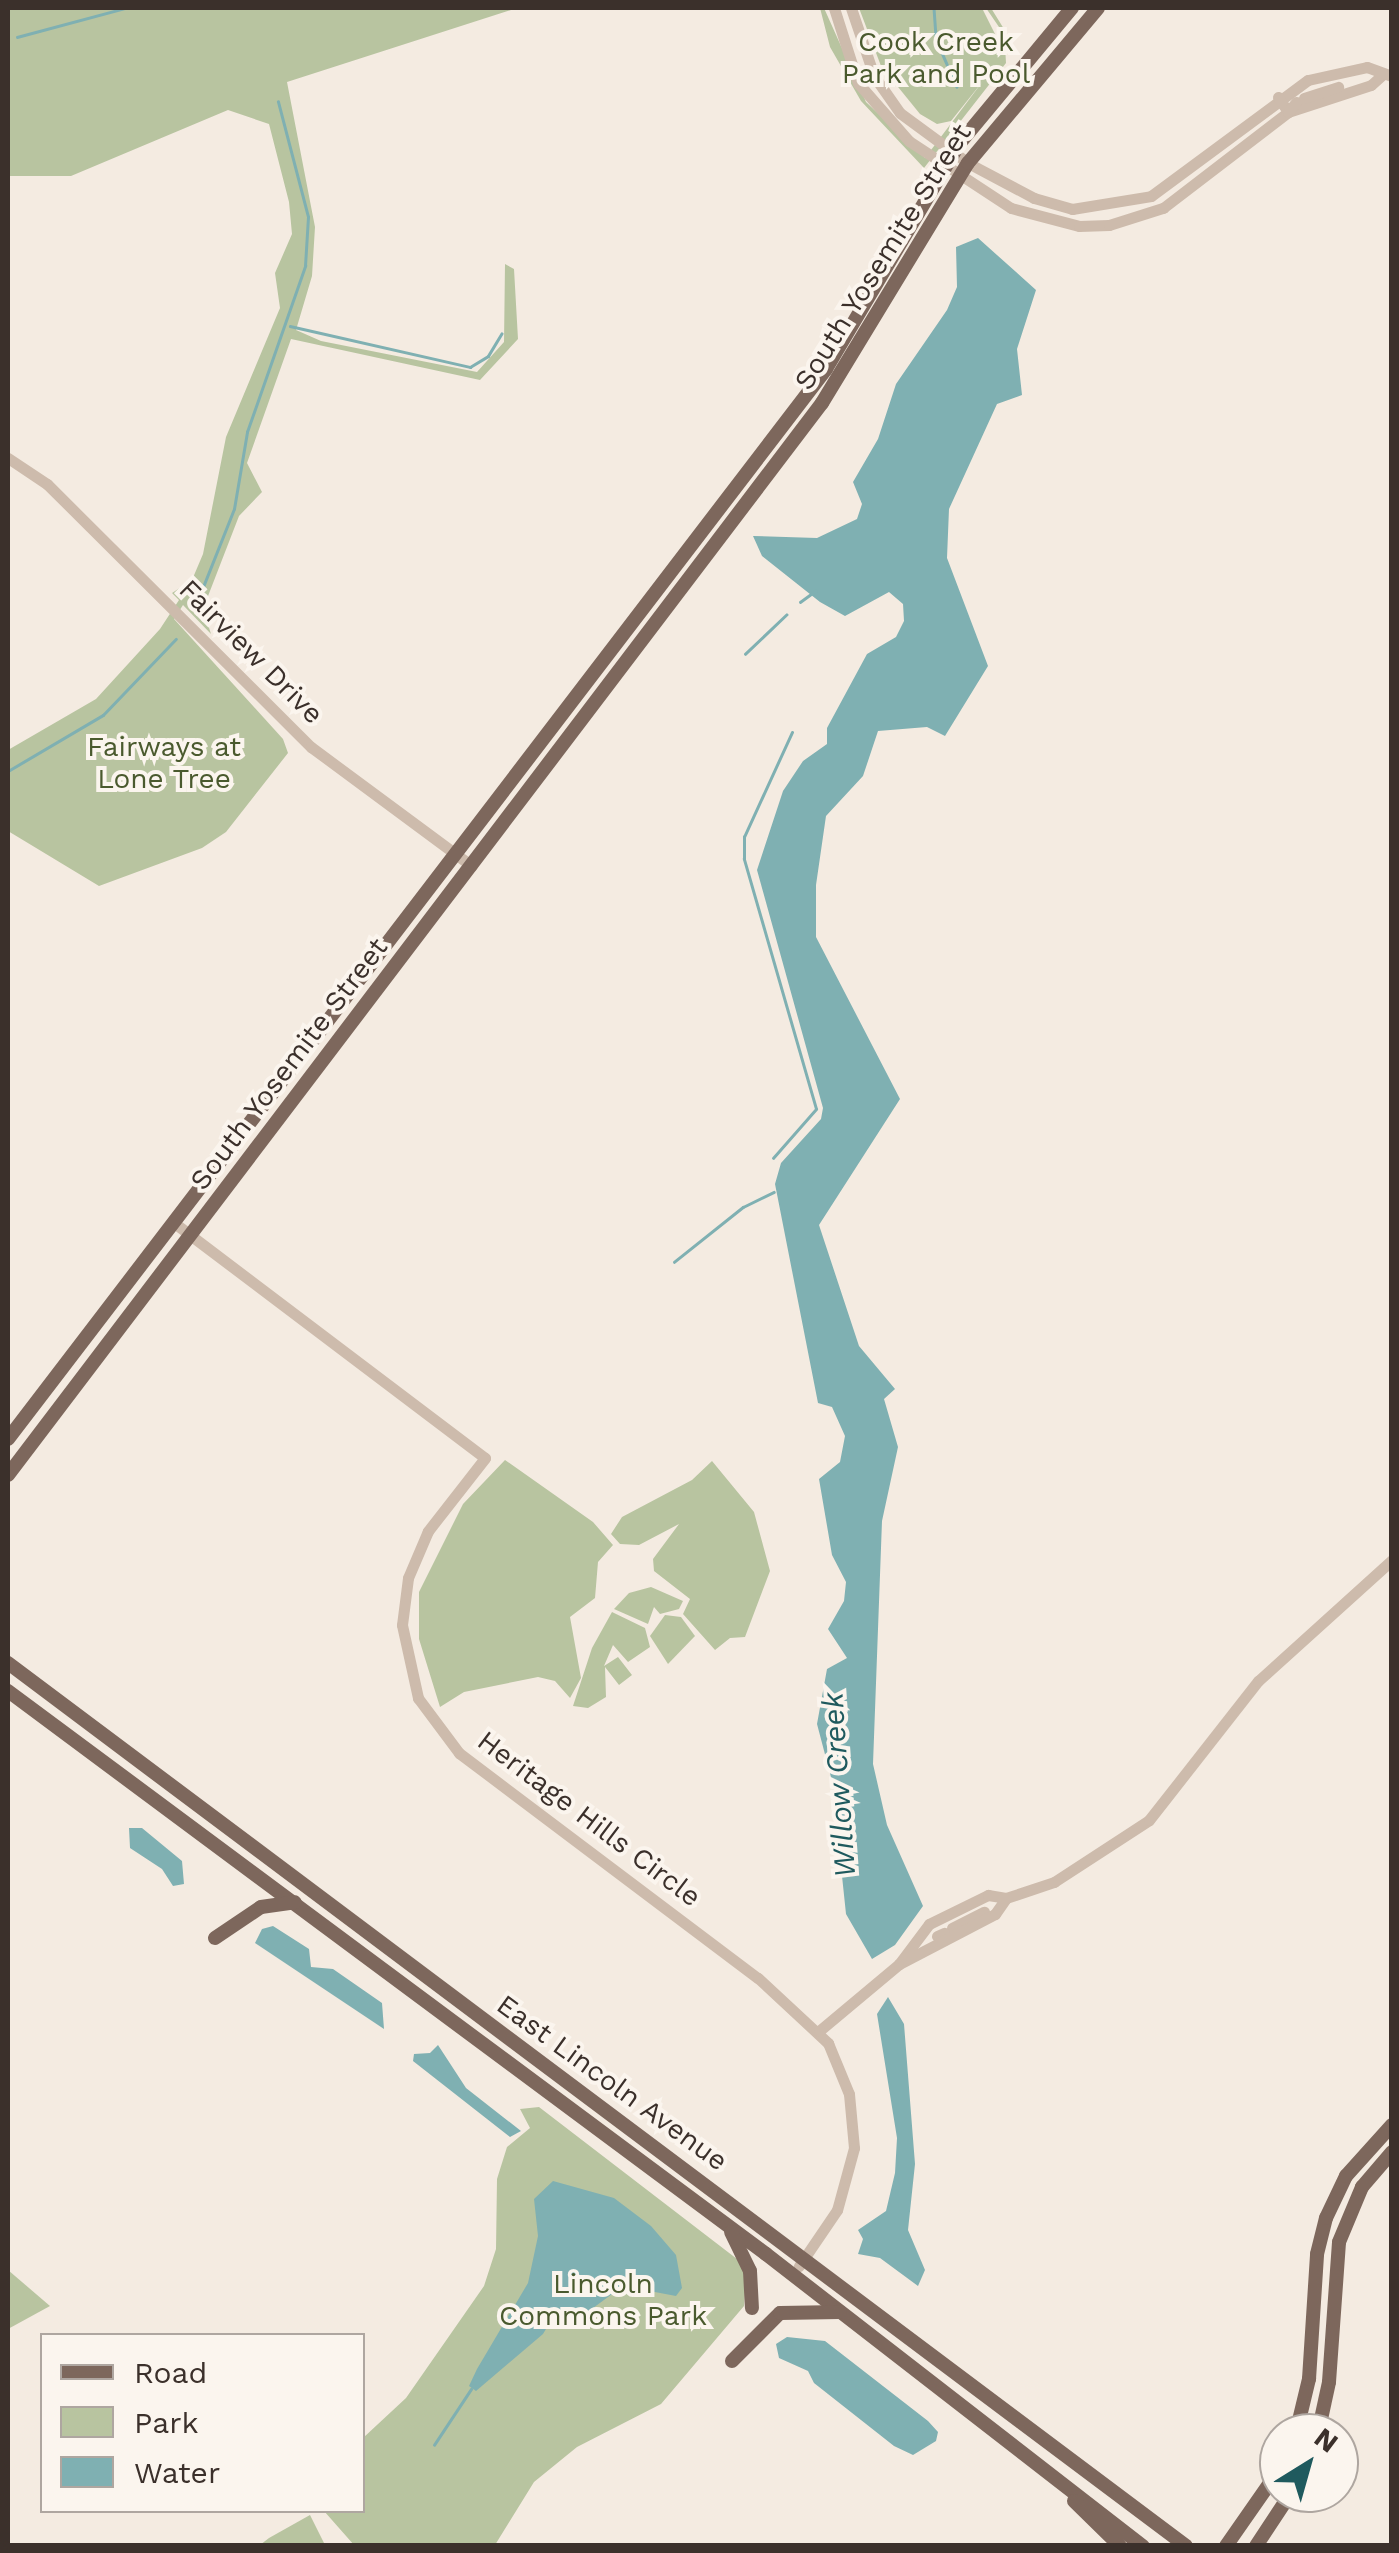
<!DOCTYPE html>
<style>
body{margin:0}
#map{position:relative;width:1399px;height:2553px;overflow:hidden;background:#f4ebe1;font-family:"Work Sans",sans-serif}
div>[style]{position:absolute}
.green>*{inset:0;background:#b8c4a0}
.water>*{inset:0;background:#7fb0b2}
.stream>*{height:2.5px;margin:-1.25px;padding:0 1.25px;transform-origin:1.25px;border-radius:1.25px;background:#7fb0b2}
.minor>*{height:11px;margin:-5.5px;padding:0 5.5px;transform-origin:5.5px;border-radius:5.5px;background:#cdbbac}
.major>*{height:14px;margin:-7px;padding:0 7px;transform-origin:7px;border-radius:7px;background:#7d675c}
span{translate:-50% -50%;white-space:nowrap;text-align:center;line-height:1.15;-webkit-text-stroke:8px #fbf5ee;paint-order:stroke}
.park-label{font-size:28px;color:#4a5a2e}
.street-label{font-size:28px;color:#3b302b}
.water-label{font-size:30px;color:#1f5a5e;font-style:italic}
.frame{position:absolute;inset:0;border:10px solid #3b302b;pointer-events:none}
.legend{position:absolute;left:40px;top:2333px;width:325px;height:180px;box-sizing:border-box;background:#fbf5ee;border:2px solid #aea6a0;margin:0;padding:12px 18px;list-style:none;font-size:30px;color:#3b302b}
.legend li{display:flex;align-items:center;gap:20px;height:50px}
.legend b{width:50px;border:2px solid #aea6a0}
.north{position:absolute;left:1259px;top:2413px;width:100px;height:100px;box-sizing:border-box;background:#fbf5ee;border:2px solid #aea6a0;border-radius:50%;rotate:37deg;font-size:28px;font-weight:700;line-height:40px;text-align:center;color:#3b302b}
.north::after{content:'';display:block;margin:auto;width:35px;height:45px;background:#1f5a5e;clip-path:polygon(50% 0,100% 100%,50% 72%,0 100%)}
</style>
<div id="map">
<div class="green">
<i style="clip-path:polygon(8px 8px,517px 8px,287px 82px,315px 227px,312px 276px,296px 330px,321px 341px,477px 372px,504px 342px,505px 264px,514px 269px,518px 339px,480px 380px,291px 339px,247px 463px,262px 492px,239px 516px,203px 609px,211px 634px,183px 605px,174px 619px,283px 739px,288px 753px,226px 832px,202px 848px,99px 886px,8px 831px,8px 750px,96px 699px,160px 629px,179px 600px,172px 593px,192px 580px,203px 554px,226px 437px,280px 308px,275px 273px,292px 234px,289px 202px,269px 124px,228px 110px,71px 176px,8px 176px)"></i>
<i style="clip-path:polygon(820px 8px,824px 8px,866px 102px,925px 158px,983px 81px,951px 121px,937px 124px,920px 114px,881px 66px,859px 8px,982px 8px,998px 40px,999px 27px,986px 8px,991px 8px,1004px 29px,1006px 63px,924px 168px,861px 101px,830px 47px)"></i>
<i style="clip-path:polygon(505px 1460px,593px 1522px,613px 1545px,598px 1562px,595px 1598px,570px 1617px,581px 1678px,570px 1698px,555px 1681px,538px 1677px,464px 1692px,440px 1707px,419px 1639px,419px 1592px,463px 1504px)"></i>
<i style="clip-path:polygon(712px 1461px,754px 1512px,770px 1571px,745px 1637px,730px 1638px,715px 1650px,683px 1614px,690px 1599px,654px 1571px,653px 1559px,679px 1524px,639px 1545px,620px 1544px,611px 1534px,622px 1517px,692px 1480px)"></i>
<i style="clip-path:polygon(651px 1587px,683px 1601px,679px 1609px,660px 1614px,654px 1607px,648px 1624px,614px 1609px,629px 1593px)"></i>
<i style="clip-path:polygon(612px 1612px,645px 1628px,650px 1647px,628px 1662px,613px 1645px,604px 1666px,618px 1657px,632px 1675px,619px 1685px,605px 1667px,606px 1697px,588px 1708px,573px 1706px,592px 1648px)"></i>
<i style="clip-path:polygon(665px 1615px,681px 1617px,695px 1636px,668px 1664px,650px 1636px)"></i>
<i style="clip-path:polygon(539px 2107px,737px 2259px,746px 2276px,744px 2306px,661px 2404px,577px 2447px,534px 2482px,495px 2545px,354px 2545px,324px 2511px,362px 2510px,363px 2438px,406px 2398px,484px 2286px,496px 2249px,497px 2179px,507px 2147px,530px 2128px,520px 2109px)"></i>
<i style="clip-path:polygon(8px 2270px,50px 2306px,8px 2329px)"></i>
<i style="clip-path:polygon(310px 2515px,325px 2545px,260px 2545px,269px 2538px)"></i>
</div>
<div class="water">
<i style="clip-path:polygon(978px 238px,1036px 290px,1017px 349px,1022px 395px,997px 404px,949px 509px,947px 558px,988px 666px,945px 736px,927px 727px,878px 731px,863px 776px,826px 816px,816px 885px,816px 937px,900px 1099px,819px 1225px,859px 1346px,895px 1389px,884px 1399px,898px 1447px,882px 1521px,873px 1764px,887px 1825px,923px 1906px,895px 1945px,872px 1959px,846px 1914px,832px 1781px,817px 1724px,827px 1669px,847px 1658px,828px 1629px,844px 1601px,846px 1582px,832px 1555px,819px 1479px,840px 1462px,845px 1436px,832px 1407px,818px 1403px,775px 1184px,781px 1163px,821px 1119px,823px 1108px,757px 870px,783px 791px,803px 761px,827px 744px,827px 728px,867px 654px,896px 637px,904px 621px,903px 604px,889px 592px,845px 616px,820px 602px,762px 556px,753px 536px,817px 538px,857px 519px,862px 504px,853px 482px,878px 439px,896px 384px,947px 310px,957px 287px,956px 247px)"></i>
<i style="clip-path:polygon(129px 1828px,142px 1828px,182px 1861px,184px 1884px,173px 1886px,162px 1869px,130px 1848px)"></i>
<i style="clip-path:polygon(273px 1926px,309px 1949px,311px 1967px,333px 1969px,382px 2003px,384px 2029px,255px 1943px,262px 1929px)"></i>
<i style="clip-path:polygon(888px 1997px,904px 2024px,915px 2164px,908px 2230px,925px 2270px,918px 2286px,880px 2258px,858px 2254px,863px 2239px,858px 2230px,886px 2211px,895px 2173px,897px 2138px,877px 2014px)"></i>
<i style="clip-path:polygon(438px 2045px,466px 2088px,521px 2131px,510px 2137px,413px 2061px,414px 2054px,430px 2053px)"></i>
<i style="clip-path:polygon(553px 2181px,614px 2198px,651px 2226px,676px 2255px,682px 2288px,676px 2296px,623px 2286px,574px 2322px,564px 2323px,555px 2314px,543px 2334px,476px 2391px,469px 2386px,477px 2369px,528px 2283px,538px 2236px,534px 2199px)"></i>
<i style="clip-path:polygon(787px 2337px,825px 2341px,928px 2421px,938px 2432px,936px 2441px,913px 2455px,894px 2446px,814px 2383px,808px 2371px,779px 2358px,776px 2344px)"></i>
</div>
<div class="stream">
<i style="left:934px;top:8px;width:31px;rotate:86deg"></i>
<i style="left:936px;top:39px;width:52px;rotate:66.4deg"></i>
<i style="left:17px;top:37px;width:112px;rotate:-15deg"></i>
<i style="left:290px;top:326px;width:185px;rotate:12.8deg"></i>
<i style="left:470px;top:367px;width:21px;rotate:-31deg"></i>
<i style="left:488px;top:356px;width:26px;rotate:-59deg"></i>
<i style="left:800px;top:602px;width:19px;rotate:-36deg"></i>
<i style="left:195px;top:607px;width:105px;rotate:-68.3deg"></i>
<i style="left:234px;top:509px;width:78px;rotate:-80.4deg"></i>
<i style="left:247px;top:432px;width:176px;rotate:-70.7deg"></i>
<i style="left:305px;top:266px;width:49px;rotate:-86.5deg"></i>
<i style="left:308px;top:217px;width:119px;rotate:-104.6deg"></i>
<i style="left:745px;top:654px;width:57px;rotate:-43.6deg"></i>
<i style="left:8px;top:771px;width:110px;rotate:-30.5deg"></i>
<i style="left:103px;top:715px;width:105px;rotate:-46.2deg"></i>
<i style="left:773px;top:1158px;width:65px;rotate:-48.7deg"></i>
<i style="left:816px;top:1109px;width:260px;rotate:-106.1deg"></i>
<i style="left:744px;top:859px;width:22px;rotate:-90deg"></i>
<i style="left:744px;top:837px;width:115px;rotate:-65.4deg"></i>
<i style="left:674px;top:1262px;width:88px;rotate:-38.6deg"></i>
<i style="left:743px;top:1207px;width:34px;rotate:-26deg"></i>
<i style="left:434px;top:2445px;width:67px;rotate:-56.5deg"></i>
</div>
<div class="minor">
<i style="left:834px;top:8px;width:79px;rotate:72.3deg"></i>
<i style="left:858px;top:83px;width:77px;rotate:48.7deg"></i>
<i style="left:909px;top:141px;width:122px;rotate:33.3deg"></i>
<i style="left:1011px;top:208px;width:70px;rotate:14.8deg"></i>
<i style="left:1079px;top:226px;width:30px;rotate:-2deg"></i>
<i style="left:1109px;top:225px;width:57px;rotate:-17.5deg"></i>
<i style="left:1163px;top:208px;width:158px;rotate:-37.5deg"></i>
<i style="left:1288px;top:112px;width:87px;rotate:-18deg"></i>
<i style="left:1371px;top:85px;width:15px;rotate:-42deg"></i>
<i style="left:851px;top:8px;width:72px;rotate:71.3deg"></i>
<i style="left:874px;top:76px;width:45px;rotate:54.9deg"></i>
<i style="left:900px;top:113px;width:84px;rotate:36.3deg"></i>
<i style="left:968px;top:163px;width:75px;rotate:27.9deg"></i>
<i style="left:1034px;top:198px;width:40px;rotate:16deg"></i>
<i style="left:1072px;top:209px;width:80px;rotate:-9.3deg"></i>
<i style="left:1151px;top:196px;width:195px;rotate:-36.5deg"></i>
<i style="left:1308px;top:80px;width:60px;rotate:-12.4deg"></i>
<i style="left:1367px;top:67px;width:27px;rotate:20deg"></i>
<i style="left:1278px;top:97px;width:18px;rotate:56deg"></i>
<i style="left:1288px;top:112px;width:13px;rotate:-51deg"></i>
<i style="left:1304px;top:98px;width:36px;rotate:-18deg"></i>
<i style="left:8px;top:458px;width:47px;rotate:33.7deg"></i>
<i style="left:47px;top:484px;width:373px;rotate:44.9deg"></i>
<i style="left:311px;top:747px;width:200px;rotate:36.5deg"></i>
<i style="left:173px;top:1222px;width:391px;rotate:37.1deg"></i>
<i style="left:485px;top:1458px;width:93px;rotate:128deg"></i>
<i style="left:428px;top:1531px;width:51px;rotate:113.1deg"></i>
<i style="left:408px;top:1578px;width:47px;rotate:97.3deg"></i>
<i style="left:402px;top:1625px;width:75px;rotate:77.6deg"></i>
<i style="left:418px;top:1698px;width:69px;rotate:53.3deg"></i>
<i style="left:459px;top:1753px;width:374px;rotate:37deg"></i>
<i style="left:758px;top:1978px;width:96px;rotate:42.9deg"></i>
<i style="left:828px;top:2043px;width:55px;rotate:67.6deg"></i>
<i style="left:849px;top:2094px;width:54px;rotate:84.7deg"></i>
<i style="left:854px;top:2148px;width:64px;rotate:105.3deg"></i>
<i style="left:837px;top:2210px;width:68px;rotate:124.2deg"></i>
<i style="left:952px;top:1928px;width:36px;rotate:-27deg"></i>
<i style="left:937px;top:1936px;width:8px;rotate:-23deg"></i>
<i style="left:899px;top:1964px;width:108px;rotate:-27.5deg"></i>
<i style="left:995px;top:1914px;width:19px;rotate:-55deg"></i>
<i style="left:819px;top:2031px;width:104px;rotate:-39.9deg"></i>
<i style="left:899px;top:1964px;width:50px;rotate:-53.1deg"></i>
<i style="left:929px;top:1924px;width:66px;rotate:-26.2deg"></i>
<i style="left:988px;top:1895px;width:18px;rotate:9deg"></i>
<i style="left:1006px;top:1898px;width:51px;rotate:-18.4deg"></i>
<i style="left:1054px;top:1882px;width:113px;rotate:-33.1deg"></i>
<i style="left:1149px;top:1820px;width:177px;rotate:-51.9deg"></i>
<i style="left:1258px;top:1681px;width:181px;rotate:-42.1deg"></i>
</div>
<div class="major">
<i style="left:8px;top:1439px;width:1347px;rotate:-52.6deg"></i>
<i style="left:826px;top:369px;width:261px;rotate:-59.4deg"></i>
<i style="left:959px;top:144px;width:177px;rotate:-50.3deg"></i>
<i style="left:8px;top:1475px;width:1346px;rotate:-52.79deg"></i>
<i style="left:822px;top:403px;width:281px;rotate:-58.7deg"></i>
<i style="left:968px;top:163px;width:202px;rotate:-50deg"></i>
<i style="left:8px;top:1663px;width:1472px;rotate:36.85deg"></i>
<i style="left:8px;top:1691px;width:944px;rotate:36.6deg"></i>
<i style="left:766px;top:2254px;width:477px;rotate:37.8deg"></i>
<i style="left:215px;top:1938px;width:55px;rotate:-34deg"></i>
<i style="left:261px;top:1907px;width:34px;rotate:-8deg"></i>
<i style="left:731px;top:2232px;width:43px;rotate:64deg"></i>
<i style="left:750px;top:2271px;width:37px;rotate:87deg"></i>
<i style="left:732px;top:2361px;width:68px;rotate:-45deg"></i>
<i style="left:780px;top:2313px;width:60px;rotate:-1deg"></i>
<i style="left:1296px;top:2433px;width:56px;rotate:-76.5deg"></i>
<i style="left:1309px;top:2379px;width:125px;rotate:-86.3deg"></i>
<i style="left:1317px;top:2254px;width:37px;rotate:-76deg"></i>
<i style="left:1326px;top:2218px;width:47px;rotate:-64.5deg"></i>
<i style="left:1346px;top:2176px;width:69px;rotate:-48deg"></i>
<i style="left:1318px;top:2433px;width:52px;rotate:-77.8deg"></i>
<i style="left:1329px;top:2382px;width:140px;rotate:-85.9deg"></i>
<i style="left:1339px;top:2242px;width:60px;rotate:-67.3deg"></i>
<i style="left:1362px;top:2187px;width:46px;rotate:-49.4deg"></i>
<i style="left:1074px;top:2501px;width:64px;rotate:44.4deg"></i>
<i style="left:1226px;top:2546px;width:93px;rotate:-55.1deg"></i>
<i style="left:1256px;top:2546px;width:64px;rotate:-56.6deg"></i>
</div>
<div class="park-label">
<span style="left:936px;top:58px">Cook Creek<br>Park and Pool</span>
<span style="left:164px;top:763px">Fairways at<br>Lone Tree</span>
<span style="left:603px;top:2300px">Lincoln<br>Commons Park</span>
</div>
<div class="street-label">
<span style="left:883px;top:257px;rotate:-58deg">South Yosemite Street</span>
<span style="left:251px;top:652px;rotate:45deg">Fairview Drive</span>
<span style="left:289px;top:1064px;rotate:-53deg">South Yosemite Street</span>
<span style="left:589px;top:1819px;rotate:37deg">Heritage Hills Circle</span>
<span style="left:612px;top:2083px;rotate:36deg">East Lincoln Avenue</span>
</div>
<div class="water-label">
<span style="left:839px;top:1785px;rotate:-94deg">Willow Creek</span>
</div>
<div class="frame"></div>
<ul class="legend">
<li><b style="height:12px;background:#7d675c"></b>Road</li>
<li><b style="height:28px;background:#b8c4a0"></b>Park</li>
<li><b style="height:28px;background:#7fb0b2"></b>Water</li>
</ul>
<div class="north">N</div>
</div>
